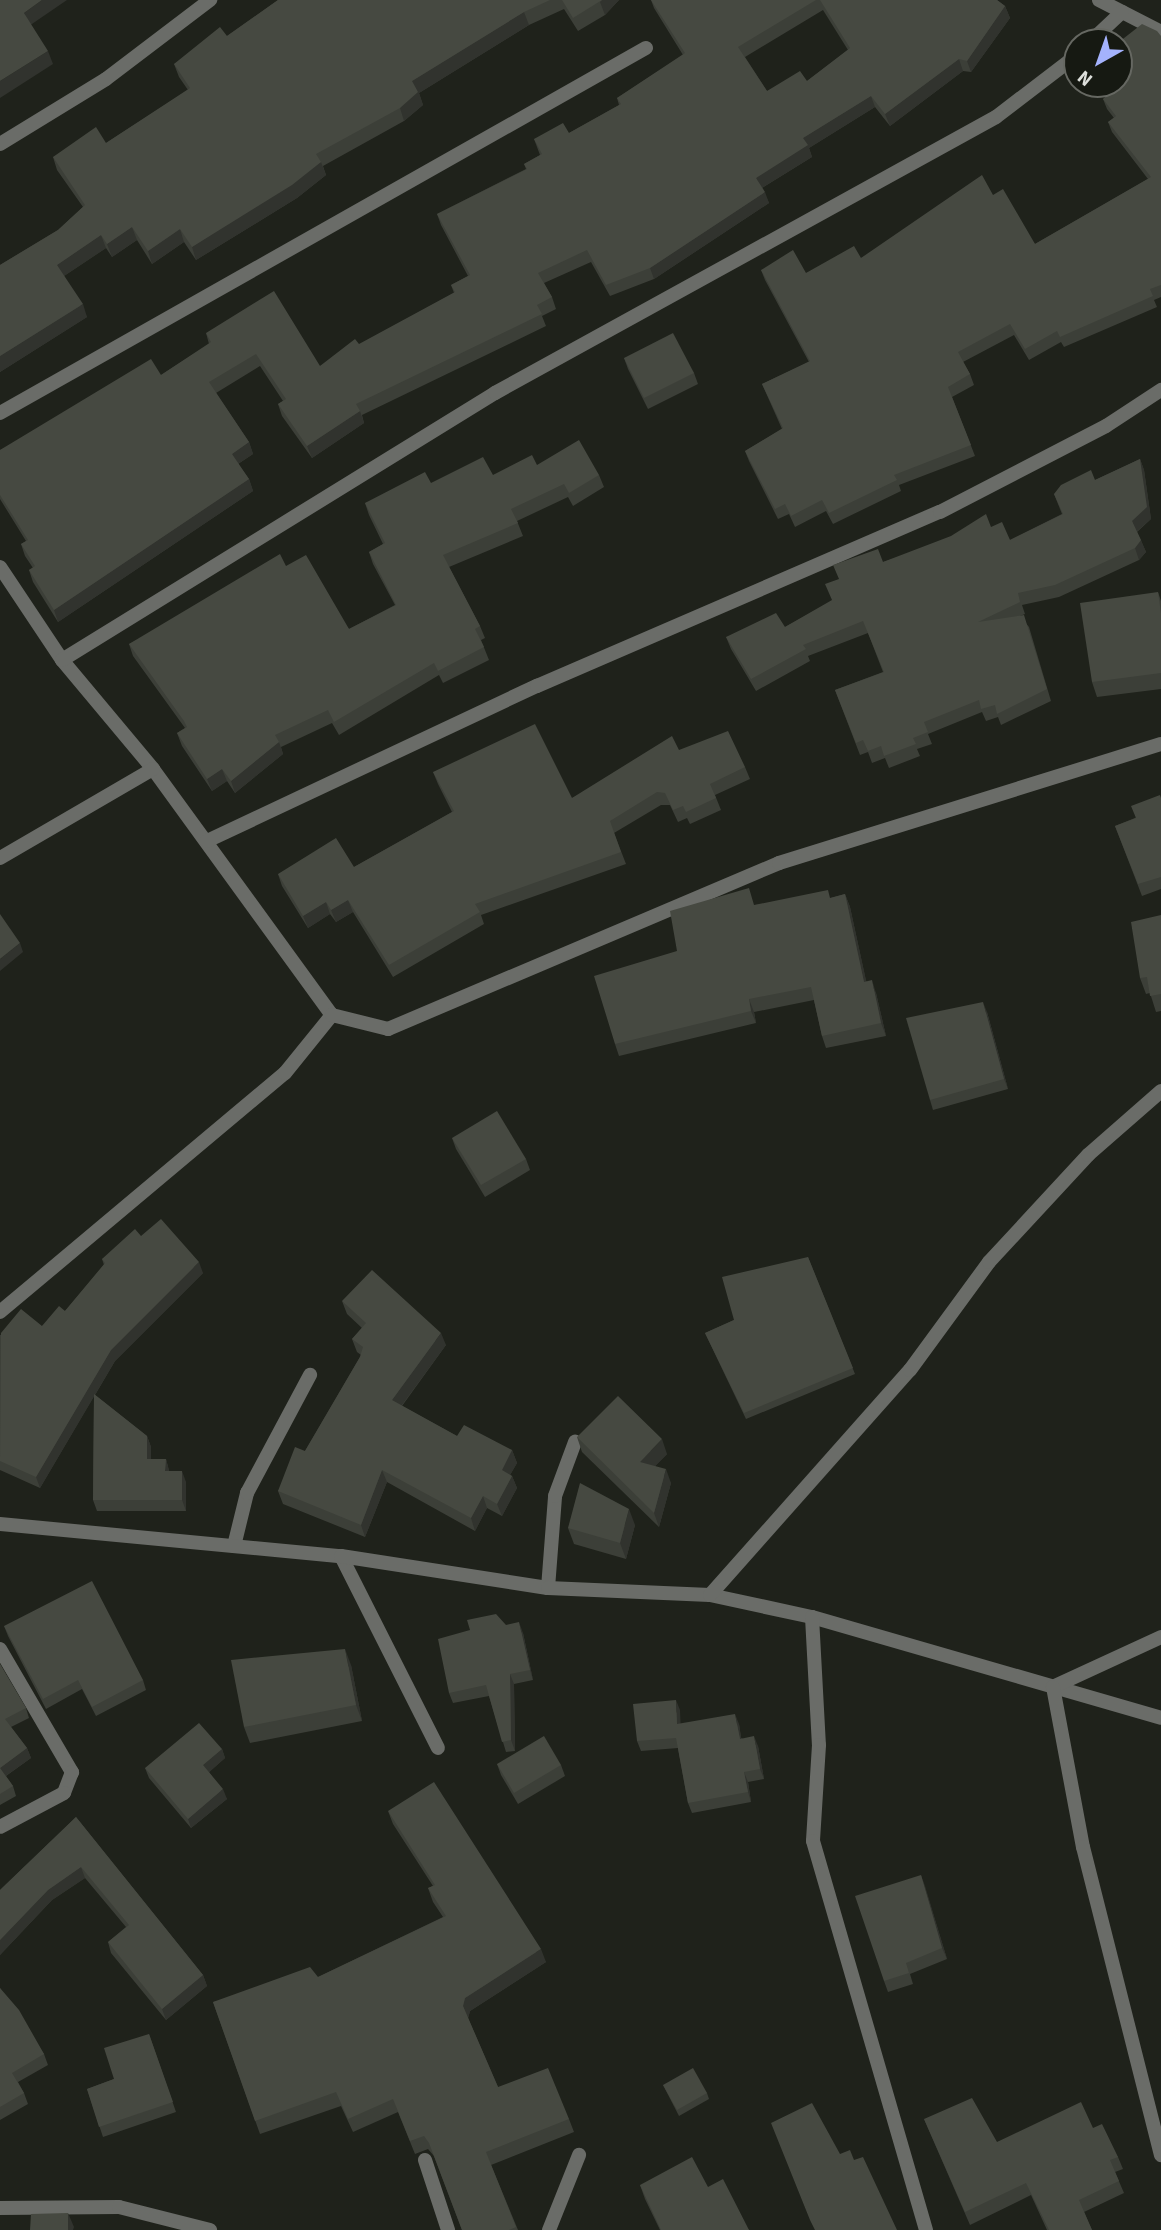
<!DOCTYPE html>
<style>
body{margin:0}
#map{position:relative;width:1161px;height:2230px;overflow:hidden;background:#1f221b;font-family:"Source Sans 3",sans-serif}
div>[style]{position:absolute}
.lane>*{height:14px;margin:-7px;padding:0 7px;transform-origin:7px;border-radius:7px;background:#6a6c68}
.street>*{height:14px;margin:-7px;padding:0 7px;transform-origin:7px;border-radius:7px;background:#6a6c68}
.wall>*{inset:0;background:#3c3f38}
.shaded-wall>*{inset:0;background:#31332e}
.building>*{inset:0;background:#464941}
span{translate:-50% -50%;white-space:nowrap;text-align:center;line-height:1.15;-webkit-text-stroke:6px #161912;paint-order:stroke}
.north{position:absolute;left:1063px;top:28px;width:70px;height:70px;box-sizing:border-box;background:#161912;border:2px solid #666862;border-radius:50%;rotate:220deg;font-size:19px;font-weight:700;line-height:28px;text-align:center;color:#dddfdb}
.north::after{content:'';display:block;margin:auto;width:24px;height:32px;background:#a4b2fc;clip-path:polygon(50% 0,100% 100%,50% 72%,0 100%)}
</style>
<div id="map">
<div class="lane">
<i style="left:234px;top:1546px;width:55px;rotate:-76.2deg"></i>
<i style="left:247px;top:1493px;width:134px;rotate:-61.9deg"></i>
<i style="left:341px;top:1556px;width:215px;rotate:63.2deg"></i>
<i style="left:548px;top:1588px;width:92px;rotate:-85.6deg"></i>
<i style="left:555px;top:1496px;width:58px;rotate:-69.7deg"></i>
<i style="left:425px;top:2160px;width:74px;rotate:71.8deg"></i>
<i style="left:549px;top:2230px;width:81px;rotate:-68.2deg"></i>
</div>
<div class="street">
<i style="left:1099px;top:0;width:70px;rotate:27.3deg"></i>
<i style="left:1090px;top:42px;width:44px;rotate:-43.2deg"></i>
<i style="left:0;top:144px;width:124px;rotate:-31.5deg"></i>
<i style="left:106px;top:79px;width:131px;rotate:-37.2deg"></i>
<i style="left:0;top:413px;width:742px;rotate:-29.47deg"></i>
<i style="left:0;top:567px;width:112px;rotate:56.3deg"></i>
<i style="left:62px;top:660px;width:142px;rotate:50.1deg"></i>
<i style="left:153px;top:769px;width:304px;rotate:54deg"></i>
<i style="left:62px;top:660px;width:509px;rotate:-31.66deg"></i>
<i style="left:495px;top:393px;width:572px;rotate:-28.85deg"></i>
<i style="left:996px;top:117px;width:102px;rotate:-37.4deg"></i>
<i style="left:207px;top:841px;width:365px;rotate:-25.2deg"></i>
<i style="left:537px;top:686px;width:439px;rotate:-23.4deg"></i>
<i style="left:940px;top:512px;width:187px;rotate:-27.4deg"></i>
<i style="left:1106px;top:426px;width:66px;rotate:-33.2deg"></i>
<i style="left:0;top:858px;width:177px;rotate:-30.2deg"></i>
<i style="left:0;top:1312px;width:372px;rotate:-40deg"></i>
<i style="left:285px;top:1073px;width:75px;rotate:-51deg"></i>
<i style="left:332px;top:1015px;width:58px;rotate:14deg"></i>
<i style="left:388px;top:1029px;width:425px;rotate:-23deg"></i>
<i style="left:779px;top:863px;width:400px;rotate:-17.3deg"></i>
<i style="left:0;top:1524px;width:342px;rotate:5.4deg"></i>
<i style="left:341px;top:1556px;width:209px;rotate:8.8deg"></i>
<i style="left:548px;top:1588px;width:162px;rotate:2.5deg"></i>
<i style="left:710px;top:1595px;width:104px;rotate:12.2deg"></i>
<i style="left:812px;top:1617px;width:363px;rotate:16.1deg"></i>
<i style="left:710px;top:1595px;width:301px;rotate:-48.4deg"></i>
<i style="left:910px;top:1370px;width:134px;rotate:-53.8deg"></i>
<i style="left:989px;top:1262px;width:146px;rotate:-47.2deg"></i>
<i style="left:1088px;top:1155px;width:97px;rotate:-41.2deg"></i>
<i style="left:812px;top:1617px;width:128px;rotate:86.9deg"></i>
<i style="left:819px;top:1745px;width:96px;rotate:93.6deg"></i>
<i style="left:813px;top:1841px;width:405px;rotate:73.8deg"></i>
<i style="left:1161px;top:1637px;width:119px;rotate:155.2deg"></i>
<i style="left:1053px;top:1687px;width:163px;rotate:79.4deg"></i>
<i style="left:1083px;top:1847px;width:318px;rotate:75.8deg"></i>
<i style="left:0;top:1649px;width:143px;rotate:59.7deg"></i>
<i style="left:72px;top:1772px;width:22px;rotate:111deg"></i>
<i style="left:64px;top:1793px;width:72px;rotate:152deg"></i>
<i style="left:0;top:2208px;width:119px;rotate:-0.5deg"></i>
<i style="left:119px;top:2207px;width:94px;rotate:14.2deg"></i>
</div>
<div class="wall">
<i style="clip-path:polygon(278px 0,619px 0,605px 15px,578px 31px,564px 9px,529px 25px,419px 93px,423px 105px,404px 121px,323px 166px,326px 175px,297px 198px,196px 260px,184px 242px,152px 264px,137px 240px,112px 257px,106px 248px,64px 276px,87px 317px,0 372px,0 265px,58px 230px,83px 207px,57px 170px,53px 157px,106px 143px,188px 90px,179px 77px,174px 64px,227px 36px)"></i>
<i style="clip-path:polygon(evenodd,651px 0,997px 0,1005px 6px,1010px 18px,971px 72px,963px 71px,890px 126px,875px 107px,809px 148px,812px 157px,762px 188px,769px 203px,654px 279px,610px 296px,591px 262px,544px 283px,552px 297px,556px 309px,542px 316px,546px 326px,362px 415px,364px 423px,312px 458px,282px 416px,278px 404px,283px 401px,260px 366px,216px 393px,249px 442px,253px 454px,238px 464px,249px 479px,253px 491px,58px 622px,33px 582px,29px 570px,33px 568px,25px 556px,21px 544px,26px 541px,0 499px,0 450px,161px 375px,209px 344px,206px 333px,320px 366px,454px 293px,451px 285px,468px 276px,441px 225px,437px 214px,526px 169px,524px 164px,540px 155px,534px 139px,569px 133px,619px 105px,617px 98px,683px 55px,654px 8px,651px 0,823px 10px,848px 50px,807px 81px,767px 91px,745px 57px,823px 10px)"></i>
<i style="clip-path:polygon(1161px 36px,1161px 297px,1154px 300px,1157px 307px,1064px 347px,1061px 342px,1029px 360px,1014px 335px,963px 362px,970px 374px,974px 385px,952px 397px,975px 456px,899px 485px,901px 491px,833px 524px,826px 511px,795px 527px,789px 514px,778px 519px,749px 461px,745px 451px,782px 429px,762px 384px,809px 362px,765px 280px,761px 270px,806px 273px,861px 258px,993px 195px,1035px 244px,1148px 179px,1112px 132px,1108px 122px,1114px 118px,1107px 109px,1103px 99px,1114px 90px,1109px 84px,1119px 84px)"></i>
<i style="clip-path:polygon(624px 358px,694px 373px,698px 384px,648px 409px,628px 369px)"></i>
<i style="clip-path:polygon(1140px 459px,1144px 470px,1151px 519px,1137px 532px,1146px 552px,1139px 560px,1059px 597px,1022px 605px,1025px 614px,1020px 616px,1029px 627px,1051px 701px,1001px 725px,998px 717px,986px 721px,982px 712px,928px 734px,932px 744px,917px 749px,920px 756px,889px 768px,885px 758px,872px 763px,868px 752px,860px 755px,835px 690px,883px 672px,868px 633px,808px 656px,810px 661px,756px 691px,731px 649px,726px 637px,785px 627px,832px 601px,883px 562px,991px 527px,1010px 540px,1062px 514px,1054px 494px,1095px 480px)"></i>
<i style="clip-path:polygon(537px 465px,599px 475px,604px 487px,573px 506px,568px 497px,517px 521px,523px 536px,449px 567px,480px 626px,485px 638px,481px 640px,489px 660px,443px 683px,439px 675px,339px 735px,332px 723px,281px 747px,283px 754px,235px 793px,227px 781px,212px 791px,182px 746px,177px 733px,185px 728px,133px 656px,129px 644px,286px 566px,349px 629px,395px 605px,373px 564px,369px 552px,383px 544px,369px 515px,365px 503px,431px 483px,493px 475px)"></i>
<i style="clip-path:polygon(1158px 592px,1161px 601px,1161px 689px,1097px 697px,1092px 682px)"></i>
<i style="clip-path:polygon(679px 750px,745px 767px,750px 779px,715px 795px,721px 810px,690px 824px,687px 818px,678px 822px,670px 805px,661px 805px,614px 833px,626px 864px,481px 915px,484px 924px,393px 977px,353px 912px,336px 922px,330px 914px,308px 928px,282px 886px,278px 874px,354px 867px,452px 812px,438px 784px,433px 772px,572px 798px)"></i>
<i style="clip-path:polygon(1161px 798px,1161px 889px,1142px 896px,1115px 826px,1135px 818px)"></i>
<i style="clip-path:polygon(845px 894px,850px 907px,866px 981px,876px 993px,886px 1036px,826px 1048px,822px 1036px,814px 1000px,754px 1012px,756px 1023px,619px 1056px,615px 1044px,677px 951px,755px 905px,831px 898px)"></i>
<i style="clip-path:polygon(1161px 915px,1161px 1011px,1156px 1012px,1150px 993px,1146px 994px,1140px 978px)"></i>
<i style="clip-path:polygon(987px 1012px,1008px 1089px,933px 1110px,930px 1100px)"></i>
<i style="clip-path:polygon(452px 1138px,526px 1159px,530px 1170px,485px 1197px,456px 1149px)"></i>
<i style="clip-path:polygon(141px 1236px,203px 1273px,115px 1361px,95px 1395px,147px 1436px,151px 1447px,151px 1459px,166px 1459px,169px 1471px,186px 1482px,186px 1511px,97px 1511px,93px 1500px,94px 1396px,40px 1488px,0 1470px,0 1335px,42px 1326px,65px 1311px,104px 1265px,102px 1259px)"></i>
<i style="clip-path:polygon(808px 1257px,855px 1374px,746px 1419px,705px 1333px,734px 1320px)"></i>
<i style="clip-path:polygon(342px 1301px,446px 1345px,402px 1406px,457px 1436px,512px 1450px,517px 1463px,510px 1475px,512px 1476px,517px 1488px,502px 1516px,487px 1508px,475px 1531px,387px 1482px,365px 1537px,283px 1504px,278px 1491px,305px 1451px,360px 1357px,361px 1355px,357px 1352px,352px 1339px,362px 1328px,347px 1314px)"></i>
<i style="clip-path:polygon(577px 1437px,667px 1454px,655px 1466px,671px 1483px,659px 1527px,582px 1452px)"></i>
<i style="clip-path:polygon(635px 1525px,626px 1559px,574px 1544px,568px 1528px)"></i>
<i style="clip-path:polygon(506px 1625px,523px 1633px,533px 1680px,514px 1684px,515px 1751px,506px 1752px,489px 1696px,453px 1703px,449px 1693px)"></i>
<i style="clip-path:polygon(4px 1626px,143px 1680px,146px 1690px,96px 1716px,82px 1689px,46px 1709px,8px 1636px)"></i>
<i style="clip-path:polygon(0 1664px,26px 1708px,29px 1718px,11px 1727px,27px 1748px,31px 1758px,6px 1776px,13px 1786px,16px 1796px,0 1805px)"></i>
<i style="clip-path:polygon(351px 1665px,362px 1721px,250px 1743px,244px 1727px)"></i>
<i style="clip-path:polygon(680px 1710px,680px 1724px,739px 1724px,741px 1738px,758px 1746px,764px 1779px,748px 1782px,751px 1802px,692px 1813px,688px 1803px,678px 1748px,641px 1751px,637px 1741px)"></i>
<i style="clip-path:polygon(222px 1749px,225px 1758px,209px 1772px,227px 1799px,191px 1828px,149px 1778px,145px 1768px)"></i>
<i style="clip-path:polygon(497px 1764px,561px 1765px,565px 1776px,518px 1804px,501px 1775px)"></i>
<i style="clip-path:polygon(388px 1811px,546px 1962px,470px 2011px,468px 2018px,498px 2087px,569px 2119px,574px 2132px,491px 2165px,518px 2230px,462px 2230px,434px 2156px,428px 2149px,415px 2154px,398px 2112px,353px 2132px,341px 2106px,260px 2134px,213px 2002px,318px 1977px,443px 1917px,433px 1902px,428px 1888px,433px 1886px,393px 1824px)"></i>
<i style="clip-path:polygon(76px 1817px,203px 1975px,207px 1986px,166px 2020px,111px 1953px,108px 1942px,126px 1927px,85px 1878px,52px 1900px,0 1955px,0 1890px)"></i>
<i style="clip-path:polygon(921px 1875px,947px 1959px,910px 1974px,913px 1984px,888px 1992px,884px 1981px)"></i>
<i style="clip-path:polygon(0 1988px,44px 2054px,48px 2065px,18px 2082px,24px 2093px,28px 2104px,0 2120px)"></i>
<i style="clip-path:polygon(149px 2034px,176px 2112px,103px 2137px,87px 2089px,114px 2079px)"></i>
<i style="clip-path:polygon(663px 2085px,707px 2093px,709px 2099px,679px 2116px)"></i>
<i style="clip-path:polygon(924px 2119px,997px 2142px,1093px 2128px,1118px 2157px,1123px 2169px,1115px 2172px,1124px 2193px,1084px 2212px,1092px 2230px,1047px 2230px,1031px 2195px,970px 2225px)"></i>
<i style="clip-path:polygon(640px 2185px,708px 2187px,749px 2230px,660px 2230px,645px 2199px)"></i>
</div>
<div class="shaded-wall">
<i style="clip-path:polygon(42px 0,67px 0,29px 26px,24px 13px)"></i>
<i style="clip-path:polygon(602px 0,619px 0,605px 15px,600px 2px)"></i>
<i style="clip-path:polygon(1005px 6px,1010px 18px,971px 72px,967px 61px)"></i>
<i style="clip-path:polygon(524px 12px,529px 25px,419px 93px,423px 105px,404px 121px,400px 108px,412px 81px)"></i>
<i style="clip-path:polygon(48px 51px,53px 64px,0 98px,0 81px)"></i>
<i style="clip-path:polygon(959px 59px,963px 71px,890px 126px,885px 114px)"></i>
<i style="clip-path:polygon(871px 96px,875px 107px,809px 148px,812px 157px,760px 189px,756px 178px,803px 138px)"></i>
<i style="clip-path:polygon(321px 162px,326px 175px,297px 198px,196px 260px,192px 247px)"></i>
<i style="clip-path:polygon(765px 192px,769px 203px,654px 279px,650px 268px)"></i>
<i style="clip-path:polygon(132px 227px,137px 240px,112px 257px,107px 244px)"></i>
<i style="clip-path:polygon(180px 229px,184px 242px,152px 264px,148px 251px)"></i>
<i style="clip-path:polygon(101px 235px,106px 248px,61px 278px,57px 265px)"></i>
<i style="clip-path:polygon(83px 304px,87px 317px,0 372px,0 356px)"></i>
<i style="clip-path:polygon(360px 411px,364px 423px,312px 458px,307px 446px)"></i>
<i style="clip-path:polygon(249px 442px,253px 454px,236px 465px,232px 454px)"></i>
<i style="clip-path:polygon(1140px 459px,1144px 470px,1151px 519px,1136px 532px,1132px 521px)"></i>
<i style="clip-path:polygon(249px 479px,253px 491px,58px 622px,54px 610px)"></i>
<i style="clip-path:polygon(1141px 540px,1146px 552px,1139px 560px,1135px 548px)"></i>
<i style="clip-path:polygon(279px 742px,283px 754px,235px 793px,231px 781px)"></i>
<i style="clip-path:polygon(222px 769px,227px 781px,212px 791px,207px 779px)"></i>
<i style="clip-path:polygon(845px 894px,850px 907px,869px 994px,864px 982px)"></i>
<i style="clip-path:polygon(348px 900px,353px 912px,336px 922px,331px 910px)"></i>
<i style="clip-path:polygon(326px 902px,330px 914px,308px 928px,303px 916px)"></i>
<i style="clip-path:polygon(20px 943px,23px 952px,0 971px,0 959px)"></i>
<i style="clip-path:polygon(872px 980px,876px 993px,886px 1036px,881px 1023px)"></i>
<i style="clip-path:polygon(749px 999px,754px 1012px,756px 1023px,751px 1011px)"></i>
<i style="clip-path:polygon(983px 1002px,987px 1012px,1008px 1089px,1004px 1079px)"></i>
<i style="clip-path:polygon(199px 1262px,203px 1273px,115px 1361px,40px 1488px,36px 1477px,111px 1350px)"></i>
<i style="clip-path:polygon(441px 1333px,446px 1345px,396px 1413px,392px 1400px)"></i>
<i style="clip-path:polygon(147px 1436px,151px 1447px,151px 1469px,147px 1459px)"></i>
<i style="clip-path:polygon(662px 1439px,667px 1454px,645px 1476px,640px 1462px)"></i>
<i style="clip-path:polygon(512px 1450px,517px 1463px,506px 1482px,502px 1470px)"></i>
<i style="clip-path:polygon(166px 1459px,169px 1470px,169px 1482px,165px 1471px)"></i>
<i style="clip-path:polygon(666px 1469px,671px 1483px,659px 1527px,654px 1513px)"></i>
<i style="clip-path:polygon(382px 1470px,387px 1482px,365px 1537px,361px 1525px)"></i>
<i style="clip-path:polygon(182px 1471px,186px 1482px,186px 1511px,182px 1500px)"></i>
<i style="clip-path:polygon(512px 1476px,517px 1488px,502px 1516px,497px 1504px)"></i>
<i style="clip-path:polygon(483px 1496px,487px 1508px,475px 1531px,471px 1518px)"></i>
<i style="clip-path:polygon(629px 1509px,635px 1525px,626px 1559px,620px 1543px)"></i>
<i style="clip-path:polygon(519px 1622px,523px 1633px,533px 1680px,530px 1670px)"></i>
<i style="clip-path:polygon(345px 1649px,351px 1665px,362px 1721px,356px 1705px)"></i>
<i style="clip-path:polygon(510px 1674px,514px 1684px,515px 1751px,511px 1740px)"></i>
<i style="clip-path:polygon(676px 1700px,680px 1710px,681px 1734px,677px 1724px)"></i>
<i style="clip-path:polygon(735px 1714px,739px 1724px,743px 1749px,740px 1739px)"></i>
<i style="clip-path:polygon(754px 1736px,758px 1746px,764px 1779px,760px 1769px)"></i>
<i style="clip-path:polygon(27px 1748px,31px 1758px,4px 1777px,0 1768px)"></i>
<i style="clip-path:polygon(222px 1749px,225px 1758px,206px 1775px,203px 1765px)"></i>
<i style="clip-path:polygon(744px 1772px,748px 1782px,751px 1802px,748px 1792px)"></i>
<i style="clip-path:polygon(223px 1789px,227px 1799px,191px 1828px,188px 1819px)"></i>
<i style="clip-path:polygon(81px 1867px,85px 1878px,52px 1900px,0 1955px,0 1940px,48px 1890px)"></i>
<i style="clip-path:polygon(921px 1875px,925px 1886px,947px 1959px,942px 1948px)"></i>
<i style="clip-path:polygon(541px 1949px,546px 1962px,470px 2011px,468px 2019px,463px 2006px,465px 1998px)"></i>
<i style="clip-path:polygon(203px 1975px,207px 1986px,166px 2020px,162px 2009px)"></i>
<i style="clip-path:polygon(68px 2213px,74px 2227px,73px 2230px,68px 2230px)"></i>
</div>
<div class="building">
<i style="clip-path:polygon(0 0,42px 0,24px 13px,48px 51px,0 81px)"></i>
<i style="clip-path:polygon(278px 0,550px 0,524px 12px,412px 81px,418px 92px,400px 108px,316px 154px,321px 162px,292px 185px,192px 247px,180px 229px,148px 251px,132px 227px,107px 244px,101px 235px,57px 265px,83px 304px,0 356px,0 265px,58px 230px,85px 205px,53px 157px,96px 127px,106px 143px,190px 88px,174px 64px,220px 27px,227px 36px)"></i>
<i style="clip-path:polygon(562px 0,602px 0,573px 18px)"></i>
<i style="clip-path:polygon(651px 0,816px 0,738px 47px,767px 91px,800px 71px,807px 81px,850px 48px,820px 0,997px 0,1005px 6px,967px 61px,959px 59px,885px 114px,871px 96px,803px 138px,808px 145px,756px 178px,765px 192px,650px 268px,606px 285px,587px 250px,538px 273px,552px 297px,537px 305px,542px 314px,356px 404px,360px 411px,307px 446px,278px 404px,286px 399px,256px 354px,209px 382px,249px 442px,232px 454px,249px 479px,54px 610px,29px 570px,35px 566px,21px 544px,28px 540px,0 495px,0 450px,151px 359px,161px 375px,211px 342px,206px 333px,274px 291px,320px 366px,355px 339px,359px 344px,455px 292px,451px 285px,470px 275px,437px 214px,527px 169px,524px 164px,542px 154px,534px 139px,563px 123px,569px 133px,621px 104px,617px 98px,685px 53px)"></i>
<i style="clip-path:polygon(1142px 24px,1157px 31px,1161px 36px,1161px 285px,1150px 289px,1153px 296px,1060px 337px,1057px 331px,1025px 349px,1010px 324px,958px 352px,970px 374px,948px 387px,971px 445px,894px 475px,897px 480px,829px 513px,822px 500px,791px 516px,785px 504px,775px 509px,745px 451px,783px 428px,762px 384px,810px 361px,761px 270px,793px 250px,806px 273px,854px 246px,861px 258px,982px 175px,993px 195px,1003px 189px,1035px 244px,1151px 177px,1108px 122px,1116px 116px,1103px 99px,1117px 88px,1114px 84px,1119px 84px,1119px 42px)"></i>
<i style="clip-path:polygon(673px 333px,694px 373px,644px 398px,624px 358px)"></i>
<i style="clip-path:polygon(579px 440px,599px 475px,569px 493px,564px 484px,511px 509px,518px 523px,443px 555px,480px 626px,475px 629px,484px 647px,438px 671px,434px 663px,334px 722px,328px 710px,275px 735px,279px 742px,231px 781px,222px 769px,207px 779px,177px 733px,187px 727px,184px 721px,129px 644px,280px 554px,286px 566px,306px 555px,349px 629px,396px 605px,369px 552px,385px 543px,365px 503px,425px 472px,431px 483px,483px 457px,493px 475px,532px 455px,537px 465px)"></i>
<i style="clip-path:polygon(1140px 459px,1147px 507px,1132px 521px,1141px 540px,1135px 548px,1055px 585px,1018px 593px,1020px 602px,978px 622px,1024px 615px,1047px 689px,997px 714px,995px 705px,981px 709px,979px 700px,924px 722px,928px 732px,913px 738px,916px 744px,884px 756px,881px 746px,868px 751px,863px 740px,856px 743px,835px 690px,884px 672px,863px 621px,803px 645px,806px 649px,751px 679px,726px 637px,776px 613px,785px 627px,832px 600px,825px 584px,839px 579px,833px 565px,878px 549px,883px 562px,951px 536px,986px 514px,991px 527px,1002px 522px,1010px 540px,1063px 514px,1054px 494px,1061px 485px,1091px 470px,1095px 480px)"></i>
<i style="clip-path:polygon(1158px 592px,1161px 613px,1161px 673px,1092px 682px,1080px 603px)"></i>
<i style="clip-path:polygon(535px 724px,572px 798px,672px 736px,679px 750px,728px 731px,745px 767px,710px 784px,716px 798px,686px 812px,683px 806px,673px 810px,665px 793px,657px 792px,610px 821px,621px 852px,475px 904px,480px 912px,389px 965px,348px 900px,331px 910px,326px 902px,303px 916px,278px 874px,336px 838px,354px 867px,454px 811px,433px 772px)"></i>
<i style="clip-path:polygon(1160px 795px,1161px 798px,1161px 877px,1138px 884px,1115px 826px,1136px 818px,1131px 806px)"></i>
<i style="clip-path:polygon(749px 888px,754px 905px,828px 890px,830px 898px,845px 894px,864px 982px,872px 980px,881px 1023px,822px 1036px,811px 987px,749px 999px,751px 1011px,615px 1044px,594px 976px,677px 951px,670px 911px)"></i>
<i style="clip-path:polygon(0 914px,20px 943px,0 959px)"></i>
<i style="clip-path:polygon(1161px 915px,1161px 994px,1150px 996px,1147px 977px,1140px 978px,1131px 922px)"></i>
<i style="clip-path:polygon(983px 1002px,1004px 1079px,930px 1100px,906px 1018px)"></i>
<i style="clip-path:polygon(497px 1111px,526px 1159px,481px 1185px,452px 1138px)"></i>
<i style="clip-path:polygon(161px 1219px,199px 1262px,111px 1350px,36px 1477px,0 1461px,1px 1333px,21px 1309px,42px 1326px,59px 1306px,65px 1311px,105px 1263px,102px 1259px,135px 1229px,141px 1236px)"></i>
<i style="clip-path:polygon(808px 1257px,853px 1368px,744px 1413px,705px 1333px,734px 1320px,722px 1277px)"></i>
<i style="clip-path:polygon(372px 1270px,441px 1333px,392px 1400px,457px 1436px,464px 1425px,512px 1450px,502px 1470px,512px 1476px,497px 1504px,483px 1496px,471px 1518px,382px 1470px,361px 1525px,278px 1491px,295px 1447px,305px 1451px,360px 1357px,363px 1347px,352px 1339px,366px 1323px,342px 1301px)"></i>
<i style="clip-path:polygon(94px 1394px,147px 1436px,147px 1459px,166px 1459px,165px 1471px,182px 1471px,182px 1500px,93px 1500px)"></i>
<i style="clip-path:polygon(618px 1396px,662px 1439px,640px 1462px,666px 1469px,654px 1513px,577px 1437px)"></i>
<i style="clip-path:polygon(580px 1483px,629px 1509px,620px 1543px,568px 1528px)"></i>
<i style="clip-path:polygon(92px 1581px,143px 1680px,92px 1707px,78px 1680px,43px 1699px,4px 1626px)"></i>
<i style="clip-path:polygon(496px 1614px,506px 1625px,519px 1622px,530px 1670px,510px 1674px,511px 1740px,502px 1742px,486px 1685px,449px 1693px,438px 1639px,470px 1630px,467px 1620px)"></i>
<i style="clip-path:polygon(345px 1649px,356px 1705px,244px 1727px,231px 1660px)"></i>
<i style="clip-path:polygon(0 1664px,26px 1708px,5px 1719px,27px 1748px,0 1768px,13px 1786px,0 1794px)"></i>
<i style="clip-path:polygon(676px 1700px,677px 1724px,735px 1714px,740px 1739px,754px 1736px,760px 1769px,744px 1772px,748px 1792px,688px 1803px,676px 1738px,637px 1741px,633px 1704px)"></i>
<i style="clip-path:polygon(199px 1723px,222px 1749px,203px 1765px,223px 1789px,188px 1819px,145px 1768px)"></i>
<i style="clip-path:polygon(544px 1736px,561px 1765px,514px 1793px,497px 1764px)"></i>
<i style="clip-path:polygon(434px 1782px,541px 1949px,465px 1998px,463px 2006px,498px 2087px,548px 2068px,569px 2119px,486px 2152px,516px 2227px,509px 2230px,462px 2230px,429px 2143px,424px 2136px,410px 2141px,393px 2099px,348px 2119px,336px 2092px,255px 2121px,213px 2002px,310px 1967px,318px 1977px,446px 1916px,428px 1888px,435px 1885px,388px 1811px)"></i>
<i style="clip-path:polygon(76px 1817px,203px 1975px,162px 2009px,108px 1942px,129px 1925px,81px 1867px,48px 1890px,0 1940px,0 1890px)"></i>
<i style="clip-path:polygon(921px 1875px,942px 1948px,906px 1963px,909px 1973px,884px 1981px,855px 1896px)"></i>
<i style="clip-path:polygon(0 1988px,19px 2010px,44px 2054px,12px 2073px,24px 2093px,0 2107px)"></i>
<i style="clip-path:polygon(149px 2034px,173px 2102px,99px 2127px,87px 2089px,114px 2079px,104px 2048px)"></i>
<i style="clip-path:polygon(693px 2068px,707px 2093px,677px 2110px,663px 2085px)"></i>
<i style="clip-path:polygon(972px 2098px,997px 2142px,1081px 2102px,1093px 2128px,1102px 2124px,1118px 2157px,1110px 2160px,1119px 2181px,1079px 2200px,1092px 2230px,1049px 2230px,1026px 2183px,965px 2212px,924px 2119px)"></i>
<i style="clip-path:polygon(812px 2103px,840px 2154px,850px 2150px,854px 2160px,863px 2157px,897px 2230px,815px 2230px,810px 2220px,771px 2123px)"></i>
<i style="clip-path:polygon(692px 2157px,708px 2187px,723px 2179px,749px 2230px,661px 2230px,640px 2185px)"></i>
<i style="clip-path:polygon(68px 2213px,68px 2230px,30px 2230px,31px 2214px)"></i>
</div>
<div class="north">N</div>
</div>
